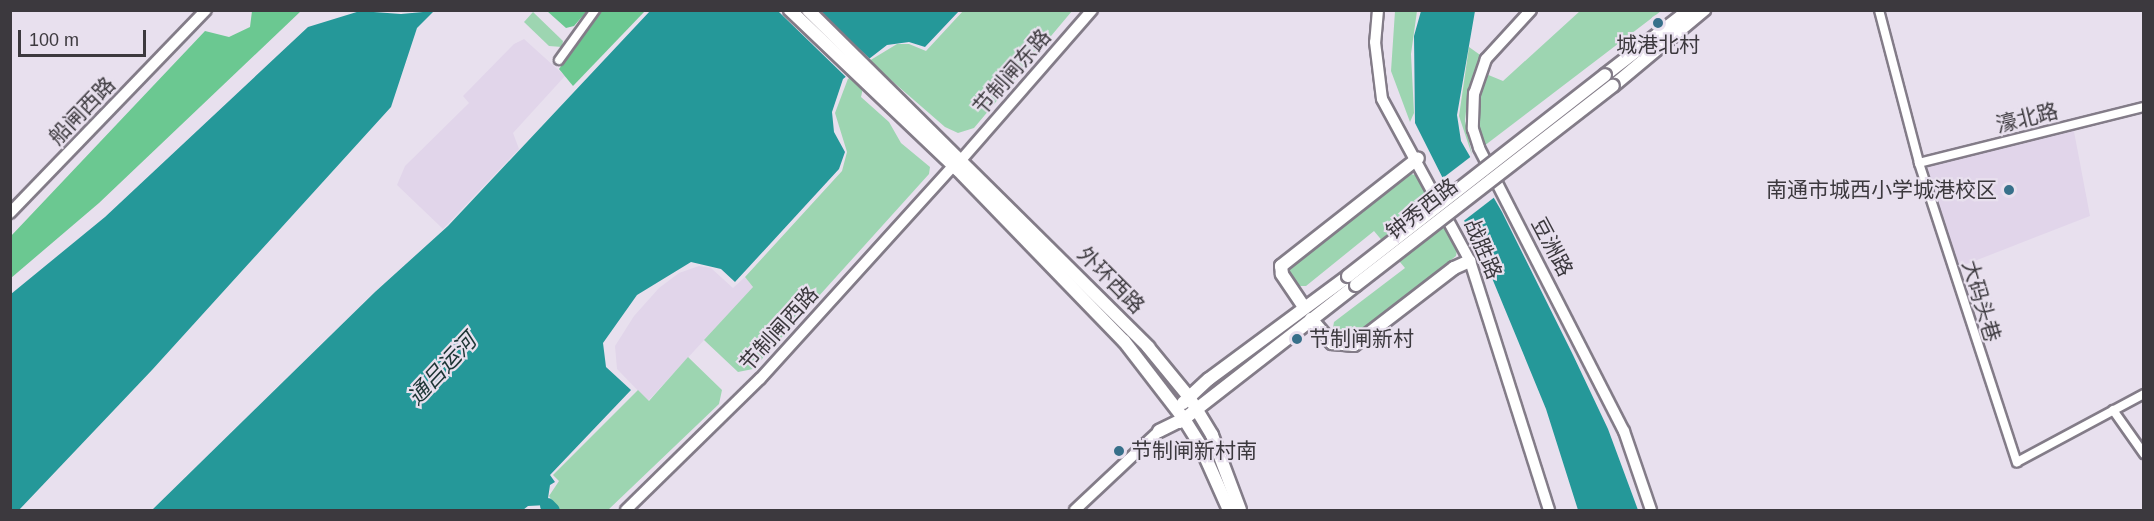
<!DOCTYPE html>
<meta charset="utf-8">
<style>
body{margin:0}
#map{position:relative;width:2154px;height:521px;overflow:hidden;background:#e8e0ee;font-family:Arial,"Noto Sans SC",sans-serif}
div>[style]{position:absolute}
.built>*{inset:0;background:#e1d5ea}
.green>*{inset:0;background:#9dd5b1}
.forest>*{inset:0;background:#6bc891}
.water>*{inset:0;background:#259899}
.pier>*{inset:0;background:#e8e0ee}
.river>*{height:15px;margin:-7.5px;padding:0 7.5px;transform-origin:7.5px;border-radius:7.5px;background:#259899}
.roads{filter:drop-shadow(2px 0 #837c88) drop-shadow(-2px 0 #837c88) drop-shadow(0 2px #837c88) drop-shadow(0 -2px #837c88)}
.street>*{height:8px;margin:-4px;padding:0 4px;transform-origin:4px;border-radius:4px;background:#fff}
.secondary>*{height:10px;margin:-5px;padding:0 5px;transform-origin:5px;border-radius:5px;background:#fff}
.primary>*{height:12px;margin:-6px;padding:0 6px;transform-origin:6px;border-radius:6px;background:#fff}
.bridges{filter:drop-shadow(2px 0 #837c88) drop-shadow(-2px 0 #837c88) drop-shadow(0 2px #837c88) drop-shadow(0 -2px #837c88)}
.primary-bridge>*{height:12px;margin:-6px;padding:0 6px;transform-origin:6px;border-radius:6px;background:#fff}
.dots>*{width:16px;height:16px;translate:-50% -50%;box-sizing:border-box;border:3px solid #e8e0ee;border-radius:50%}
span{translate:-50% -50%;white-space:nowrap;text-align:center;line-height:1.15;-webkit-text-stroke:4.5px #e8e0ee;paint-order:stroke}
.poi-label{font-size:21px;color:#3c393e}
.right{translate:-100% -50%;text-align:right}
.left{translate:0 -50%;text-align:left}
.street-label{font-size:21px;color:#3c393e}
.water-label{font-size:22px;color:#1b3333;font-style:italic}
.frame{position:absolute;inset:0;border:12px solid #3c393e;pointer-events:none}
.scale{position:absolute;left:18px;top:30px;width:128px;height:27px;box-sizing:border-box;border:3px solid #3c393e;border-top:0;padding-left:8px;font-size:18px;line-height:21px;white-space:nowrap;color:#3c393e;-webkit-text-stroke:4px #e8e0ee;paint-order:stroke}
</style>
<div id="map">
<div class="built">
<i style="clip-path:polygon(524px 39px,565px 76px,513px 133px,519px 149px,443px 229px,397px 185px,405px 166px,469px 103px,463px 96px,514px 44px)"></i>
<i style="clip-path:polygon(2073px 126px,2090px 216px,1954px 269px,1925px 163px)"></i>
<i style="clip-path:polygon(699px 266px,711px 268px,733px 288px,745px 277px,753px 287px,648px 401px,617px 369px,615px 346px,634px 316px,659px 288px,679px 273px)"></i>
</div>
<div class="green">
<i style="clip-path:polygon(963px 11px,1072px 11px,974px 128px,958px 133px,945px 127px,869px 61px,897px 44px,909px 44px,926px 51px)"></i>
<i style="clip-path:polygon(1395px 11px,1417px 11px,1411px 54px,1414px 113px,1410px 122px,1391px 71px)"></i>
<i style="clip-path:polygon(1580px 11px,1661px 11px,1484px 146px,1478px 135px,1477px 111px,1486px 74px,1503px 81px)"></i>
<i style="clip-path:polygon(533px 12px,563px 41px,562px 47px,549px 46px,524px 22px)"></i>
<i style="clip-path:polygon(1469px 47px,1483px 57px,1467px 102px,1465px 121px,1472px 155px,1459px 116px)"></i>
<i style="clip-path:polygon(849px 76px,863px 88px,861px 97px,889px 122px,901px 143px,930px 167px,929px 174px,753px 369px,738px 372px,704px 340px,753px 287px,745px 277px,842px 171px,847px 152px,835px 113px)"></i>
<i style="clip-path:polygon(1411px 174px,1419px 176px,1458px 245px,1456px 256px,1352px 339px,1341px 341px,1332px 333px,1334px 322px,1405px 268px,1374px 231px,1306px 286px,1297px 286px,1288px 275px,1289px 267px)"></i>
<i style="clip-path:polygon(688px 357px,722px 390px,719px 404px,608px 510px,559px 510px,549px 496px,559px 481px,553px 475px,638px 390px,649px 401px)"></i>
</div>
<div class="forest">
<i style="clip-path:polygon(252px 11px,301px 11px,99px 203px,11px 278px,11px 236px,205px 31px,229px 37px,250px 27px)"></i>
<i style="clip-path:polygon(547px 11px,587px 11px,574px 26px,566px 28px)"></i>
<i style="clip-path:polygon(600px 11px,645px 11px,573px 86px,559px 69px)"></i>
</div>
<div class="water">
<i style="clip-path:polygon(360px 11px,401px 14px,434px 11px,417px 28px,391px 107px,152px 370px,19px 510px,11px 510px,11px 294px,105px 217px,308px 27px)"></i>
<i style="clip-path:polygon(650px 11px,959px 11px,925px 47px,909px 42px,887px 45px,843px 79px,832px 112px,834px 132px,845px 152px,839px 169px,735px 282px,721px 269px,691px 262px,637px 295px,603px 343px,606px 367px,631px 390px,550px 475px,555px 482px,550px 485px,547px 505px,528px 506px,523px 510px,152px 510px,375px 292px,448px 226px)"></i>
<i style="clip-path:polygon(1421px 11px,1475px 11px,1457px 115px,1461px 141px,1502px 212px,1573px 355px,1608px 429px,1638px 510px,1578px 510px,1546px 409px,1516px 336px,1487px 266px,1415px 123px,1414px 36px)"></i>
</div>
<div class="pier">
<i style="clip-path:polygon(778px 11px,819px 11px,870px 59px,848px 79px)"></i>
<i style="clip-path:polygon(1473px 155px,1496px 196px,1461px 223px,1439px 181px)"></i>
</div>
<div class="river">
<i style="left:547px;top:505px;width:7px;rotate:45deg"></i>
</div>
<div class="roads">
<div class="street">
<i style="left:1879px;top:10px;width:158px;rotate:75.3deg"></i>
<i style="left:1919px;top:163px;width:315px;rotate:71.9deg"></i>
<i style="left:2017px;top:462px;width:144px;rotate:-28.2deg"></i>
<i style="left:559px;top:60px;width:62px;rotate:-54.2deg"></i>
<i style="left:1919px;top:163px;width:232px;rotate:-14deg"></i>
<i style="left:2113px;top:410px;width:54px;rotate:54.8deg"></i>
</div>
<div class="secondary">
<i style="left:1378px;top:10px;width:32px;rotate:95deg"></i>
<i style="left:1375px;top:42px;width:57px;rotate:83deg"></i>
<i style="left:1382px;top:99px;width:184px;rotate:61.5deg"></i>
<i style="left:1470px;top:261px;width:261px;rotate:72.4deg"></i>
<i style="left:1531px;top:10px;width:67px;rotate:132.6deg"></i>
<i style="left:1486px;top:59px;width:36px;rotate:109deg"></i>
<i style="left:1474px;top:93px;width:36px;rotate:92deg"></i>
<i style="left:1473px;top:129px;width:20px;rotate:72deg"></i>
<i style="left:1479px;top:148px;width:318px;rotate:62.9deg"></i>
<i style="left:1624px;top:431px;width:83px;rotate:71.1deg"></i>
<i style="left:962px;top:159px;width:198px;rotate:-48.9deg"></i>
<i style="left:10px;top:213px;width:282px;rotate:-46deg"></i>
<i style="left:626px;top:510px;width:187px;rotate:-44.4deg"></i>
<i style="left:760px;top:379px;width:289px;rotate:-47.8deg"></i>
<i style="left:1075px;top:510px;width:115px;rotate:-43.2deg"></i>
</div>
<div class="primary">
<i style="left:790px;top:10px;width:232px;rotate:43.6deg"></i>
<i style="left:958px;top:170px;width:238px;rotate:45.9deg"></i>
<i style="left:1124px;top:341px;width:98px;rotate:52.4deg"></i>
<i style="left:808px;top:10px;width:479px;rotate:44.7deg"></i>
<i style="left:1148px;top:347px;width:65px;rotate:50.6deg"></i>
<i style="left:1189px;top:397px;width:44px;rotate:58.8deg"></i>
<i style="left:1212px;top:435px;width:80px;rotate:69.5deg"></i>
<i style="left:1605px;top:75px;width:106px;rotate:-37.7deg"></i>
<i style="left:1613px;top:86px;width:119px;rotate:-39.9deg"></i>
<i style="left:1304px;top:307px;width:40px;rotate:-124deg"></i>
<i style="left:1282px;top:274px;width:8px;rotate:-97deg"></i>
<i style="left:1281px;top:266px;width:174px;rotate:-38.2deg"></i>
<i style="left:1311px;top:319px;width:32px;rotate:49deg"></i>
<i style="left:1332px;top:343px;width:22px;rotate:5deg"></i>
<i style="left:1354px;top:345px;width:126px;rotate:-37.6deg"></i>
<i style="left:1454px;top:268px;width:17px;rotate:-24deg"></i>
<i style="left:1183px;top:403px;width:35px;rotate:-43deg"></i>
<i style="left:1209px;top:379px;width:173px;rotate:-36.5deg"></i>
<i style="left:1179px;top:422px;width:6px;rotate:-31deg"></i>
<i style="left:1184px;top:419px;width:31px;rotate:58deg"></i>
<i style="left:1200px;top:445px;width:71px;rotate:66deg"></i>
<i style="left:1159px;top:431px;width:28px;rotate:-26deg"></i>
<i style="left:1184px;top:419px;width:218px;rotate:-37.9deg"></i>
</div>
</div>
<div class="bridges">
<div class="primary-bridge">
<i style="left:1348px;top:276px;width:326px;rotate:-38deg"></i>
<i style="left:1356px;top:285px;width:325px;rotate:-37.8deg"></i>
</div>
</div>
<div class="dots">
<i style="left:1658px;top:23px;background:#37708a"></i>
<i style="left:2009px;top:190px;background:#37708a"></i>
<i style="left:1297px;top:339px;background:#37708a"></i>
<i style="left:1119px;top:451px;background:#37708a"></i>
</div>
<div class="poi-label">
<span style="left:1658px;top:45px">城港北村</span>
<span class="right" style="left:1997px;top:190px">南通市城西小学城港校区</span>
<span class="left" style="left:1309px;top:339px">节制闸新村</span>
<span class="left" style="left:1131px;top:451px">节制闸新村南</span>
</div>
<div class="street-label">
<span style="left:1012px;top:72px;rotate:-49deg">节制闸东路</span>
<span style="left:82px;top:111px;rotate:-46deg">船闸西路</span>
<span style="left:2027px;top:118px;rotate:-14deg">濠北路</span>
<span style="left:1422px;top:209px;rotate:-38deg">钟秀西路</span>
<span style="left:1552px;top:247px;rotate:62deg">豆洲路</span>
<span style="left:1483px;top:249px;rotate:67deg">战胜路</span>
<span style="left:1111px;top:280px;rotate:45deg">外环西路</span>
<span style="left:1981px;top:301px;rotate:73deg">大码头巷</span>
<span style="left:779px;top:329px;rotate:-48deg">节制闸西路</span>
</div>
<div class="water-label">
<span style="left:442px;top:369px;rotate:-47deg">通吕运河</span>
</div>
<div class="frame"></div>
<div class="scale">100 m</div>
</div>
